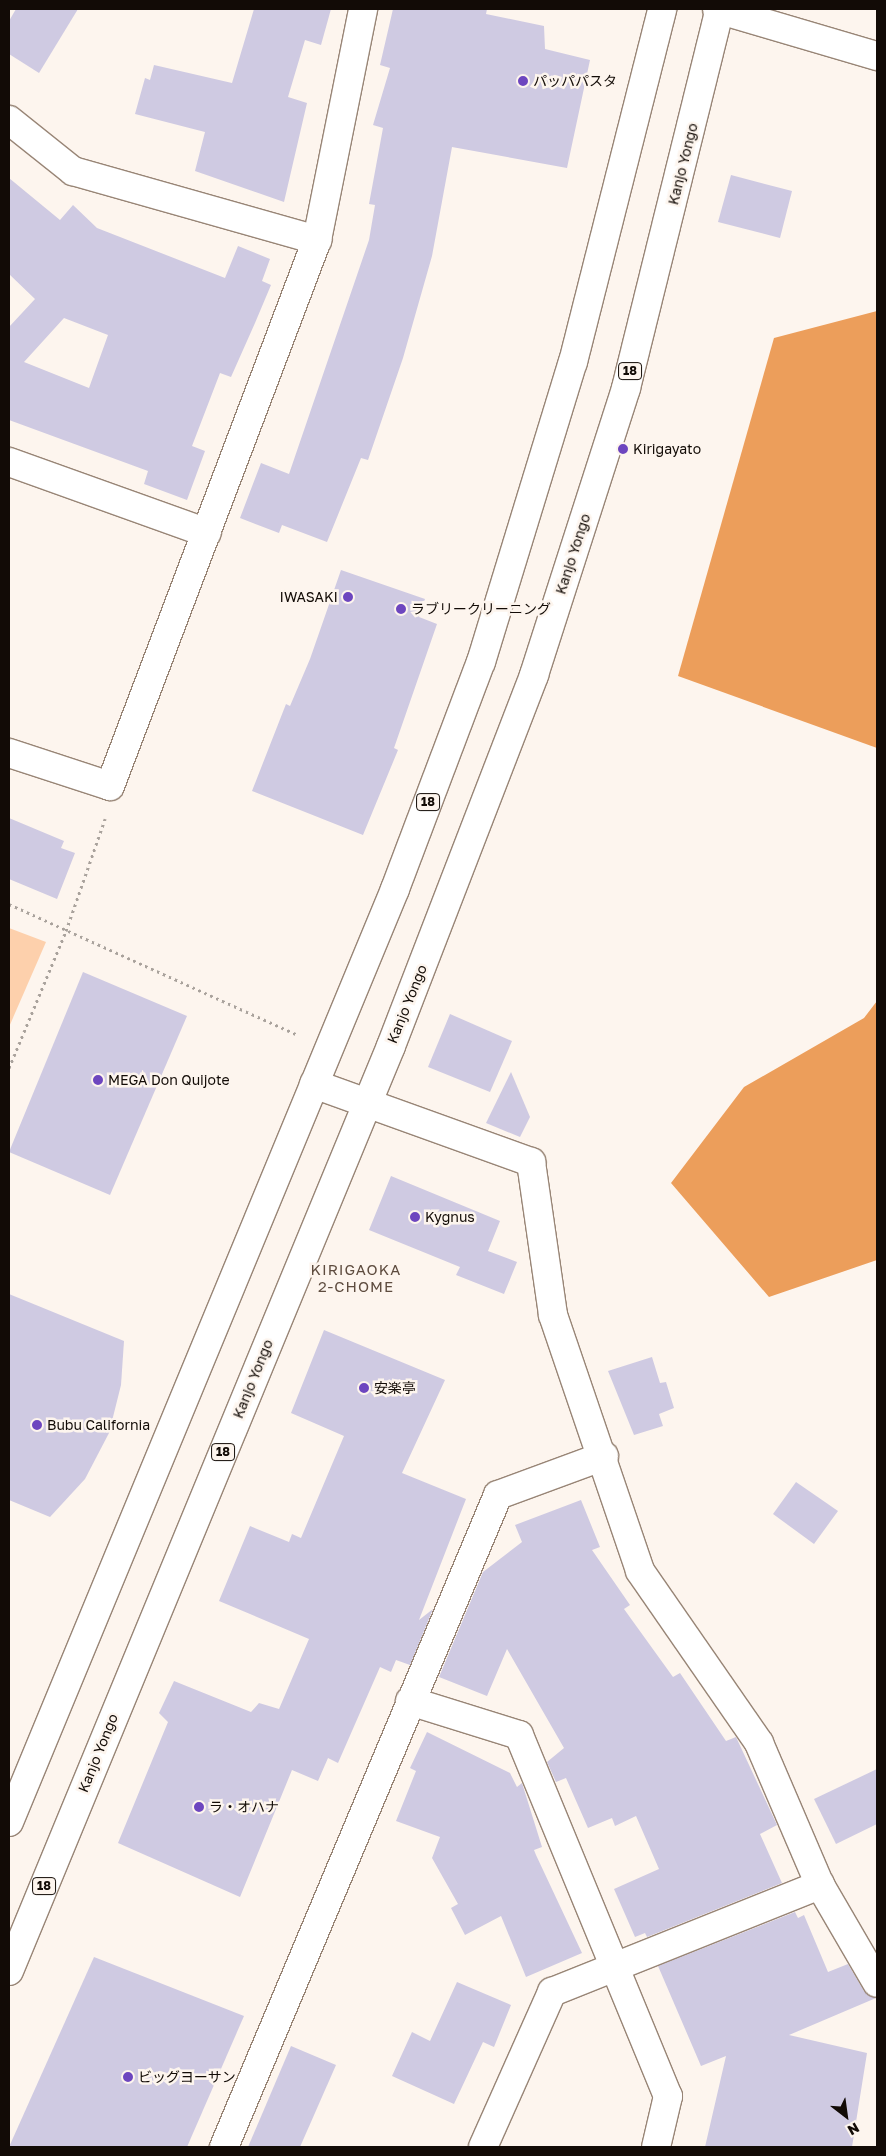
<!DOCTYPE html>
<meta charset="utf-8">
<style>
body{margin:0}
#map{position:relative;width:886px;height:2156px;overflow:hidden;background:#fdf5ee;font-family:"Golos Text","Noto Sans JP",sans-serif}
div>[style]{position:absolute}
.green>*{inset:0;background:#fdd0ac}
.forest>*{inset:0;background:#ec9e5b}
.building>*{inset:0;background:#cfcae2}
.path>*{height:3px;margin-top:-1.5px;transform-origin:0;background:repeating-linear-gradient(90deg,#a9a29c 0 2.5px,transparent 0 6.5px)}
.roads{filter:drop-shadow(1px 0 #988576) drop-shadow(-1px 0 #988576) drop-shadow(0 1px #988576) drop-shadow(0 -1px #988576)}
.street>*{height:28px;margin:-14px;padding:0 14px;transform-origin:14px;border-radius:14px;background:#fff}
.secondary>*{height:28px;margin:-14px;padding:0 14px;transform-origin:14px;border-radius:14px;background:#fff}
.primary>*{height:28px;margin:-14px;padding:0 14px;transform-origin:14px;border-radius:14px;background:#fff}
.dots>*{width:14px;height:14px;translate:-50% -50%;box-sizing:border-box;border:2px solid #fdf5ee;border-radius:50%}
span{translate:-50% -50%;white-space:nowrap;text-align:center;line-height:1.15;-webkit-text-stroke:5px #fdf5ee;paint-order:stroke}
.shield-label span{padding:1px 4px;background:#fdf5ee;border:1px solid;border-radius:4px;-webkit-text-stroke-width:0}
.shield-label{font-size:12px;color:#120b06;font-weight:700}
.poi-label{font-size:14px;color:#120b06}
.left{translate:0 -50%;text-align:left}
.right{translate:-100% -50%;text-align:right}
.street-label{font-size:14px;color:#120b06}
.neighbourhood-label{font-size:15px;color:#5e4c3f;letter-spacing:1px}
.frame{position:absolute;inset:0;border:10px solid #120b06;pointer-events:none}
.north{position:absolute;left:821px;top:2091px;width:50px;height:50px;-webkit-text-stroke:4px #fdf5ee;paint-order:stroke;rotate:150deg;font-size:14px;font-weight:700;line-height:20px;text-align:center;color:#120b06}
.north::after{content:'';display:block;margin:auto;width:18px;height:22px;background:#120b06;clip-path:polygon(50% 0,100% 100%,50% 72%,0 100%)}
</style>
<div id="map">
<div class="green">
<i style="clip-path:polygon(9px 928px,46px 942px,9px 1027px)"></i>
</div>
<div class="forest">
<i style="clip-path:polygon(877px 311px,877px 748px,678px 676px,774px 338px)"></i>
<i style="clip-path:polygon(877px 1001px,877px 1260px,769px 1297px,671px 1183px,744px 1087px,864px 1018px)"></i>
</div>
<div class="building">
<i style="clip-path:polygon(16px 9px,78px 9px,39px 73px,9px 54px,9px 21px)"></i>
<i style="clip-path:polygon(254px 9px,331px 9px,321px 45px,305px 40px,288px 97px,307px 103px,284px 202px,195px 171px,205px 132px,135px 114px,145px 78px,150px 80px,154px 65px,232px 83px)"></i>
<i style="clip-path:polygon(393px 9px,487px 9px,486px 14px,544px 26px,545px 49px,590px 60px,567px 168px,452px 147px,432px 256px,403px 358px,368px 460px,361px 458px,327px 542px,282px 525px,279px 533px,240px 518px,261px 463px,289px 474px,369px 240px,375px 205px,369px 204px,383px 128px,373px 125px,390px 68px,380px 65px)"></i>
<i style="clip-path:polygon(731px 175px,792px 191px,780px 238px,718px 222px)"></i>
<i style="clip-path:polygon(evenodd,9px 178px,60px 220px,73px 205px,97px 228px,225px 278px,238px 246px,270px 259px,262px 281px,271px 285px,255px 323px,231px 377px,220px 373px,192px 446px,205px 451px,187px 500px,144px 484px,148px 471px,9px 420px,9px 327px,35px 299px,9px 274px,9px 178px,64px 318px,108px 335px,89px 388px,24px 362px,64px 318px)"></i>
<i style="clip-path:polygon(341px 570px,425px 599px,419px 617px,437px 624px,394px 748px,398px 750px,363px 835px,252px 791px,286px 704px,290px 706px,310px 659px)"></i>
<i style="clip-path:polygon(9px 818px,64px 841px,61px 848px,75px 853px,57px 899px,9px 879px)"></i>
<i style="clip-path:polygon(83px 972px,187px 1016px,110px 1195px,9px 1152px)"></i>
<i style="clip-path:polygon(450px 1014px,512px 1041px,490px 1092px,428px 1067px)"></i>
<i style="clip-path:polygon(511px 1072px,530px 1117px,520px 1137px,486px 1123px)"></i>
<i style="clip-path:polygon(391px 1176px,500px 1221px,488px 1251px,517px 1262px,504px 1294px,456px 1275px,460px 1267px,369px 1230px)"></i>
<i style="clip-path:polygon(9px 1294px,124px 1341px,121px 1385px,109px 1433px,85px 1479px,50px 1517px,9px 1500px)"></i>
<i style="clip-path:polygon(324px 1330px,445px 1380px,402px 1473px,466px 1499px,419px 1620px,433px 1609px,410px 1665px,396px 1660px,391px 1672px,380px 1667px,338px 1763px,328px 1758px,318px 1781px,292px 1770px,240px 1897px,118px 1843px,168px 1722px,159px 1713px,174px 1681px,251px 1712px,259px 1703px,279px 1709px,309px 1639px,219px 1601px,250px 1526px,289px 1542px,292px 1534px,301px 1538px,344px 1436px,291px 1413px)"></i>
<i style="clip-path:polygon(652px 1357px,660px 1383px,666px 1382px,674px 1408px,659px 1414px,663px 1426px,634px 1435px,608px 1371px)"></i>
<i style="clip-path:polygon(796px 1482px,838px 1511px,814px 1544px,773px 1514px)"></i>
<i style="clip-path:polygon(581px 1500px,600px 1547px,592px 1550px,630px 1605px,624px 1609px,673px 1677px,680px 1673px,726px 1741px,736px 1737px,777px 1825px,760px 1834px,782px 1883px,647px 1937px,645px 1933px,635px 1937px,614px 1889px,659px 1869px,636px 1816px,615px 1826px,612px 1818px,588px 1828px,566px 1778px,556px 1782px,547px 1762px,564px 1748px,507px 1649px,487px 1696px,439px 1677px,483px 1572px,522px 1542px,515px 1525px)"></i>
<i style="clip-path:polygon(427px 1732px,510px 1773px,517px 1787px,522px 1783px,542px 1847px,534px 1850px,536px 1855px,582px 1953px,526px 1977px,501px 1916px,465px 1935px,451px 1908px,458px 1904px,432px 1858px,440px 1837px,396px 1821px,416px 1771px,410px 1768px)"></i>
<i style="clip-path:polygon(877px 1769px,877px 1824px,836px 1844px,814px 1799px)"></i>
<i style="clip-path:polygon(795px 1912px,798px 1918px,804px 1915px,828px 1972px,848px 1964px,864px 1991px,876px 1998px,789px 2035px,867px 2053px,852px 2147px,705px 2147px,726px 2056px,701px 2066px,658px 1966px)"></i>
<i style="clip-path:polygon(94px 1957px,244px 2016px,187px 2147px,9px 2147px)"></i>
<i style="clip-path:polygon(457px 1982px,511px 2005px,494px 2047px,483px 2042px,454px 2104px,392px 2076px,412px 2032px,430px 2041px)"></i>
<i style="clip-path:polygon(291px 2046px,336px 2065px,300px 2147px,248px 2147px)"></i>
</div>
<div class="path">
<i style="left:9px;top:904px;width:317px;rotate:24.4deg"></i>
<i style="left:9px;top:1068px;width:148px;rotate:-67.4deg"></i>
<i style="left:66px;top:931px;width:119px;rotate:-70.8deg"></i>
</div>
<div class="roads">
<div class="street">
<i style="left:9px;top:120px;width:82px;rotate:38.6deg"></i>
<i style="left:73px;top:171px;width:254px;rotate:15.8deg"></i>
<i style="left:9px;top:462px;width:210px;rotate:19.7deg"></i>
<i style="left:9px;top:753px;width:106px;rotate:18.1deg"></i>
<i style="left:110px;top:786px;width:584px;rotate:-69.24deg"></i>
<i style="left:317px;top:240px;width:236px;rotate:-78.7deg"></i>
<i style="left:314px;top:1084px;width:231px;rotate:19.8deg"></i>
<i style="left:531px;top:1162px;width:155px;rotate:81.8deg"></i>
<i style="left:553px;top:1315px;width:270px;rotate:71.2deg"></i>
<i style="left:640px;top:1571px;width:209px;rotate:55.3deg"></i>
<i style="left:759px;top:1743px;width:155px;rotate:66.8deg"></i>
<i style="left:820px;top:1885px;width:113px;rotate:59.8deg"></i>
<i style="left:410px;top:1701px;width:114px;rotate:17.3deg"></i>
<i style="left:519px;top:1735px;width:391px;rotate:67.6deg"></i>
<i style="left:668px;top:2096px;width:52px;rotate:103.2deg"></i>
<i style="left:224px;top:2147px;width:707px;rotate:-67.21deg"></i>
<i style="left:498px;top:1495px;width:113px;rotate:-20.2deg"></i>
<i style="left:483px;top:2147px;width:170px;rotate:-66deg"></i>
<i style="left:552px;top:1992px;width:289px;rotate:-21.8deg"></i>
</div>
<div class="secondary">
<i style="left:717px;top:9px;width:167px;rotate:16.4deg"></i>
</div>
<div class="primary">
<i style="left:9px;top:1822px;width:1010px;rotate:-67.52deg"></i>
<i style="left:395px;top:889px;width:243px;rotate:-69.3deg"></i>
<i style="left:481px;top:662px;width:314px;rotate:-73deg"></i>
<i style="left:573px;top:362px;width:364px;rotate:-75.8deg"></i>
<i style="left:9px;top:1971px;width:1001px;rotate:-67.56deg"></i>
<i style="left:391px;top:1046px;width:398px;rotate:-68.9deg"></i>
<i style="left:534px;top:675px;width:301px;rotate:-72.2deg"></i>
<i style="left:626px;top:388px;width:390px;rotate:-76.1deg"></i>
</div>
</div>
<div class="dots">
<i style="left:523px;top:81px;background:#6d46bf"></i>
<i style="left:623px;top:449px;background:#6d46bf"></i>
<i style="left:348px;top:597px;background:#6d46bf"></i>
<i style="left:401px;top:609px;background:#6d46bf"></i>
<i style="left:98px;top:1080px;background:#6d46bf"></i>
<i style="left:415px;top:1217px;background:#6d46bf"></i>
<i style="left:364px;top:1388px;background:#6d46bf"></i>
<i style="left:37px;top:1425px;background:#6d46bf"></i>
<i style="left:199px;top:1807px;background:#6d46bf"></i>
<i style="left:128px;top:2077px;background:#6d46bf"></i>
</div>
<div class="shield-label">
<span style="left:630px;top:371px">18</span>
<span style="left:428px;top:802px">18</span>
<span style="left:223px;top:1452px">18</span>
<span style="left:44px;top:1886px">18</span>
</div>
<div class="poi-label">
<span class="left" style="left:533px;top:81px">パッパパスタ</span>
<span class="left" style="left:633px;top:449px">Kirigayato</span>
<span class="right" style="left:338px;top:597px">IWASAKI</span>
<span class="left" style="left:411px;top:609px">ラブリークリーニング</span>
<span class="left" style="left:108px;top:1080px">MEGA Don Quijote</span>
<span class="left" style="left:425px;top:1217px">Kygnus</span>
<span class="left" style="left:374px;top:1388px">安楽亭</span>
<span class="left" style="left:47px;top:1425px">Bubu California</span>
<span class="left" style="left:209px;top:1807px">ラ・オハナ</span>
<span class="left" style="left:138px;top:2077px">ビッグヨーサン</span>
</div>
<div class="street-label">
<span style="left:683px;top:164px;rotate:-76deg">Kanjo Yongo</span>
<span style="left:573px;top:554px;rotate:-72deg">Kanjo Yongo</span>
<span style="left:407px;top:1004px;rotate:-68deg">Kanjo Yongo</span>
<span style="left:253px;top:1379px;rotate:-68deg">Kanjo Yongo</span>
<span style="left:98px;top:1753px;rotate:-68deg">Kanjo Yongo</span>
</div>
<div class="neighbourhood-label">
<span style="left:356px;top:1278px">KIRIGAOKA<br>2-CHOME</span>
</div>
<div class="frame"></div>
<div class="north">N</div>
</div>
